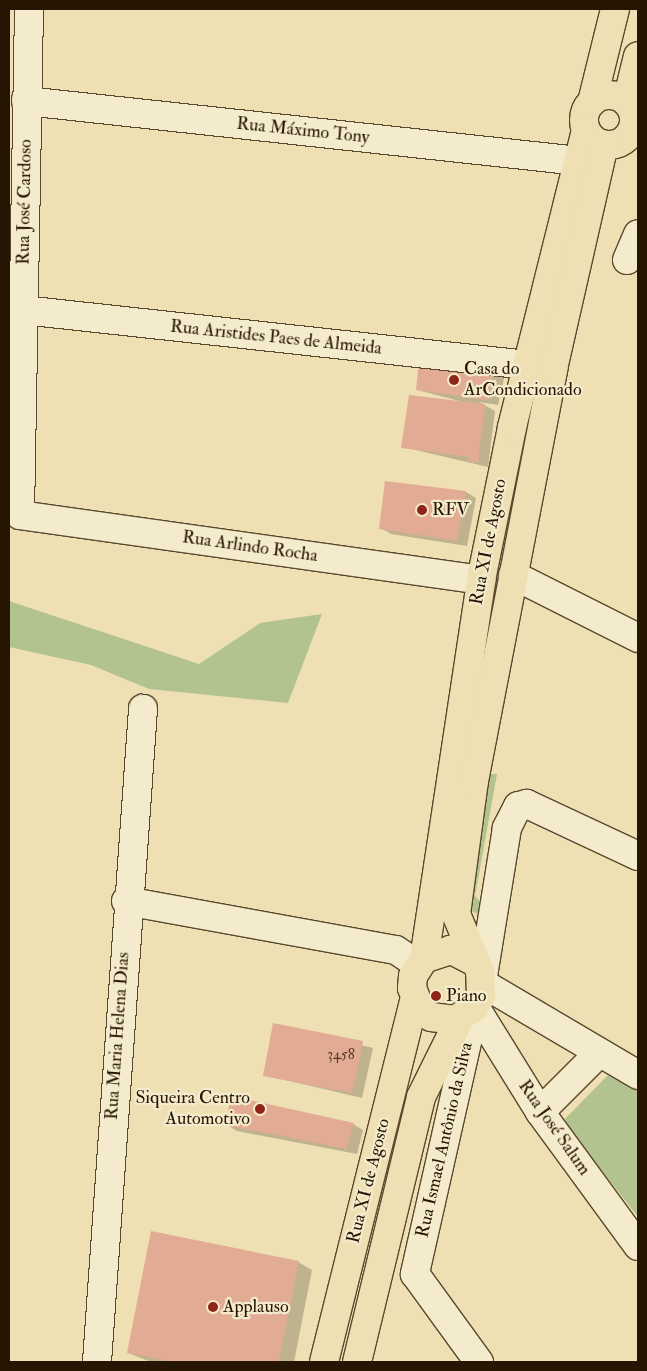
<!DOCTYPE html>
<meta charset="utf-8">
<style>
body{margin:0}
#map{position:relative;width:647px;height:1371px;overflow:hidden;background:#eee0b2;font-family:"IM FELL Double Pica",serif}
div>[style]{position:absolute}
.green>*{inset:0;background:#b3c390}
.shadow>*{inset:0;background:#0003}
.building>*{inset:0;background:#e2ab93}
.roads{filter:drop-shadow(1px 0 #58482e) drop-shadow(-1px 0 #58482e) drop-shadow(0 1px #58482e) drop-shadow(0 -1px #58482e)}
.minor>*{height:28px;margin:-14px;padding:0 14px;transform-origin:14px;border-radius:14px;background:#f4ebcd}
.major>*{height:28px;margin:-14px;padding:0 14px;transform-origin:14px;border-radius:14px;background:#eee0b2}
.major>.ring{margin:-14px;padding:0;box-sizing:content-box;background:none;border:28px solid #eee0b2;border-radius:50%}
.dots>*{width:14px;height:14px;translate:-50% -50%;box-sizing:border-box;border:2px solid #f4ebcd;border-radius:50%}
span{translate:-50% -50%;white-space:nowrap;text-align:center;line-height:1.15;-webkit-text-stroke:4.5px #f4ebcd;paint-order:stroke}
.number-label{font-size:15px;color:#553a26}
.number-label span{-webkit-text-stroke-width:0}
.street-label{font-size:18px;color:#261502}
.poi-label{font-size:18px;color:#261502}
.left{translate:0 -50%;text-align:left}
.right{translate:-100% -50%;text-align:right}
.frame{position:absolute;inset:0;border:10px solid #261502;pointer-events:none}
</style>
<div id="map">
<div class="green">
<i style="clip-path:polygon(9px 601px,199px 664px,260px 623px,322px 614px,288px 703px,149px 689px,91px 665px,9px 647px)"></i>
<i style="clip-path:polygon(488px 774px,497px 774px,475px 896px,482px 904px,481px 915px,473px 912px,466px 900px)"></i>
<i style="clip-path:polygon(608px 1075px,638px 1091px,638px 1217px,563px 1121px)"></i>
</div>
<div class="shadow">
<i style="clip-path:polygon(493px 372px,504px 378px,498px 405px,479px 402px,495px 411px,488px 467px,403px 447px,467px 403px,417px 390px)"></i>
<i style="clip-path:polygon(466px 492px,476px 498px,467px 546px,391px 534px,381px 528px)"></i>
<i style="clip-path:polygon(274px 1024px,373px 1048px,362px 1098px,264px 1075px)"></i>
<i style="clip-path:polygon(353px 1124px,363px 1130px,357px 1154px,237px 1131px,227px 1125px)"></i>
<i style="clip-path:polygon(298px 1262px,312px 1270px,294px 1362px,151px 1362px,128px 1353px)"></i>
</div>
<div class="building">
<i style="clip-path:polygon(419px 361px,494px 370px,488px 400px,416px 390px)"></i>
<i style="clip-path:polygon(409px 395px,485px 404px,478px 463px,468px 461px,469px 457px,401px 448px)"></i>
<i style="clip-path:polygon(385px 481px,466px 491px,457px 541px,379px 529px)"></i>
<i style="clip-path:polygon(273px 1023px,363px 1041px,352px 1093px,263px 1076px)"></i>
<i style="clip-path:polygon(231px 1096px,354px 1123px,346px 1149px,225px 1125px)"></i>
<i style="clip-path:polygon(151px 1231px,299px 1261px,279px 1362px,173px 1362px,127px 1353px)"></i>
</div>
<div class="roads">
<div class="minor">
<i style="left:29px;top:9px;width:506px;rotate:91.02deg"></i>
<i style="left:20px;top:515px;width:466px;rotate:8deg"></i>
<i style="left:26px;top:101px;width:556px;rotate:6.19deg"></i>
<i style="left:627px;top:260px;width:28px;rotate:-67deg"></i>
<i style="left:23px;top:310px;width:508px;rotate:6.22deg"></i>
<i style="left:513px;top:575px;width:140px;rotate:26.7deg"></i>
<i style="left:638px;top:856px;width:123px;rotate:-154.9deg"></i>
<i style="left:527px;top:804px;width:9px;rotate:167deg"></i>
<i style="left:518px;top:806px;width:25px;rotate:117deg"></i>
<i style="left:507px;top:828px;width:157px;rotate:99.2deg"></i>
<i style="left:482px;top:983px;width:181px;rotate:30.5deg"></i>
<i style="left:126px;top:901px;width:274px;rotate:10.3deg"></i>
<i style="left:396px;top:950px;width:27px;rotate:34deg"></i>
<i style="left:475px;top:1007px;width:274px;rotate:102.7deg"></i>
<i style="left:415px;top:1274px;width:109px;rotate:54deg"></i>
<i style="left:475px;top:1007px;width:123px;rotate:58.2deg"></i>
<i style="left:540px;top:1112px;width:166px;rotate:53.8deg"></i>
<i style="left:540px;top:1112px;width:82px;rotate:-45deg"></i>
<i style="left:97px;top:1362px;width:655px;rotate:-85.97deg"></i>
</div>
<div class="major">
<i class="ring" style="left:584px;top:95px;width:22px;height:22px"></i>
<i style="left:627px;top:101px;width:46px;rotate:-76.3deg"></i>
<i style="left:592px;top:102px;width:96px;rotate:-76.1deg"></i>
<i style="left:424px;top:959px;width:383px;rotate:-81.4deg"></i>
<i style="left:481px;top:580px;width:156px;rotate:-78.5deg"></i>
<i style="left:512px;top:427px;width:305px;rotate:-76deg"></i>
<i style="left:473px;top:961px;width:25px;rotate:-153deg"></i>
<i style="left:451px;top:950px;width:28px;rotate:162deg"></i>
<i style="left:424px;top:959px;width:20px;rotate:123deg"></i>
<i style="left:413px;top:976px;width:12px;rotate:95deg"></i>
<i style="left:412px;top:988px;width:24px;rotate:68deg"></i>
<i style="left:421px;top:1010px;width:12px;rotate:35deg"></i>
<i style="left:431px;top:1017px;width:24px;rotate:7deg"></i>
<i style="left:455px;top:1020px;width:24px;rotate:-33deg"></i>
<i style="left:475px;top:1007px;width:13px;rotate:-61deg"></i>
<i style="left:481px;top:996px;width:25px;rotate:-92deg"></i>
<i style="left:480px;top:971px;width:62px;rotate:-112.8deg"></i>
<i style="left:456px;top:914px;width:134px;rotate:-82.3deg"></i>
<i style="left:474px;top:781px;width:420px;rotate:-79.1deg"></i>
<i style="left:553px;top:369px;width:230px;rotate:-77.2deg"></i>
<i style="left:324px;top:1362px;width:373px;rotate:-76deg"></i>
<i style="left:357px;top:1362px;width:273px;rotate:-76.4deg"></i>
<i style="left:421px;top:1097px;width:88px;rotate:-63.7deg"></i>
</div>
</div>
<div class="dots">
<i style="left:454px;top:380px;background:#8f2418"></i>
<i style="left:422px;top:510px;background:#8f2418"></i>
<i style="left:436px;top:996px;background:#8f2418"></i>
<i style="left:260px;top:1109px;background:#8f2418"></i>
<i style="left:213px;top:1307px;background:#8f2418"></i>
</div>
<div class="number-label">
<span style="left:341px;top:1055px">3458</span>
</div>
<div class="street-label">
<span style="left:303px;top:131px;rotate:6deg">Rua Máximo Tony</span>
<span style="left:25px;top:202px;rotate:-89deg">Rua José Cardoso</span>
<span style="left:276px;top:338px;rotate:6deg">Rua Aristides Paes de Almeida</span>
<span style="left:489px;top:542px;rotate:-79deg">Rua XI de Agosto</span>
<span style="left:250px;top:547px;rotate:8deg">Rua Arlindo Rocha</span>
<span style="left:118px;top:1036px;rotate:-86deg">Rua Maria Helena Dias</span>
<span style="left:554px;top:1128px;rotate:55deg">Rua José Salum</span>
<span style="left:445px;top:1140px;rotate:-77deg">Rua Ismael Antônio da Silva</span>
<span style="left:369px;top:1181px;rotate:-76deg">Rua XI de Agosto</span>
</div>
<div class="poi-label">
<span class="left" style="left:464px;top:380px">Casa do<br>ArCondicionado</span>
<span class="left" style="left:432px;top:510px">RFV</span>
<span class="left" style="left:446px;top:996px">Piano</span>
<span class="right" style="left:250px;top:1109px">Siqueira Centro<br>Automotivo</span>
<span class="left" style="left:223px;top:1307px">Applauso</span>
</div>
<div class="frame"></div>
</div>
